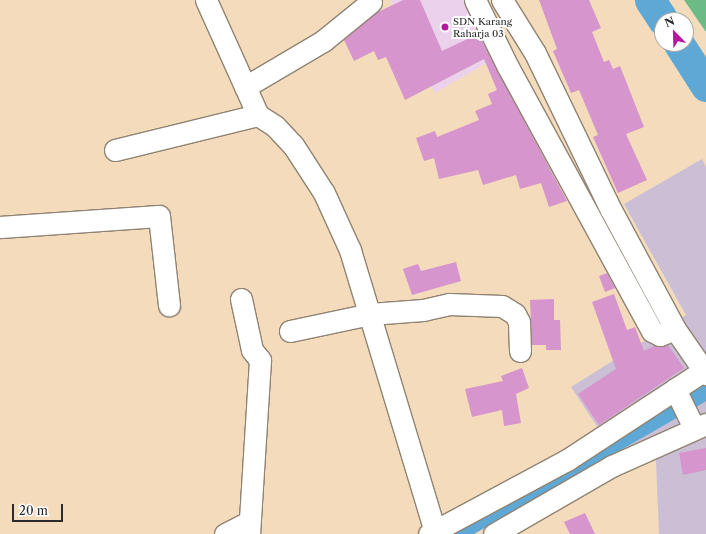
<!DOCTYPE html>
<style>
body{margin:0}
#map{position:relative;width:706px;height:534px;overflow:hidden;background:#f3dbbb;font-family:"Libre Caslon Text",serif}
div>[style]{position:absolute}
.built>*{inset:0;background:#ebd1eb}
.industrial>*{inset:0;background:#cbbfd5}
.forest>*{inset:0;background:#6cba84}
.canal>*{height:18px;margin:-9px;padding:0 9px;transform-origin:9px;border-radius:9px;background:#5da8d5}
.river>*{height:31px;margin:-15.5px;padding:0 15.5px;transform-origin:15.5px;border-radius:15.5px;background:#5da8d5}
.building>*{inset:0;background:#d695cd}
.roads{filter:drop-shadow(1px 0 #8f8373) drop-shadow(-1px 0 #8f8373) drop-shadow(0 1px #8f8373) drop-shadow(0 -1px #8f8373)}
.street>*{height:21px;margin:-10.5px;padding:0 10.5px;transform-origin:10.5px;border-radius:10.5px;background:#fff}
.dots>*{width:11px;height:11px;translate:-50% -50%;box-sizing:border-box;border:2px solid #fff;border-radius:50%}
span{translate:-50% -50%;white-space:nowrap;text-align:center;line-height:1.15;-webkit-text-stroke:4px #fff;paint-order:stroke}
.poi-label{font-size:10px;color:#2b2b2b}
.left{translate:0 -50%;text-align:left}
.north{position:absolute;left:654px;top:12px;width:40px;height:40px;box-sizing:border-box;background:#fff;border:1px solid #aaa;border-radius:50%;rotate:337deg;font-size:11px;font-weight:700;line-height:16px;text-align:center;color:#2b2b2b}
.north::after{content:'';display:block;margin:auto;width:14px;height:18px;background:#b5179e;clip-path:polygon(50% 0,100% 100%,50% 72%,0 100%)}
.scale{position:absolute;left:12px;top:504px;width:51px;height:18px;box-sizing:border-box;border:2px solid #2b2b2b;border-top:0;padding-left:5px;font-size:12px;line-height:14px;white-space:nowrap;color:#2b2b2b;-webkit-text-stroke:3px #fff;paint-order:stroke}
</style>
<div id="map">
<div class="built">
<i style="clip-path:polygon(391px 0,471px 0,502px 54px,435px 93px)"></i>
</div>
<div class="industrial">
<i style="clip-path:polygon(702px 159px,706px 167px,706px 534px,659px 534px,655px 437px,614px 452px,571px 387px,686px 315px,624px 204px)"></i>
</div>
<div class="forest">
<i style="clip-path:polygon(684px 0,706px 0,706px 32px)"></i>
</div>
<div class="canal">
<i style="left:456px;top:534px;width:288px;rotate:-29.8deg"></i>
</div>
<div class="river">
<i style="left:650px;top:0;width:24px;rotate:57deg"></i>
<i style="left:679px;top:44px;width:50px;rotate:57.3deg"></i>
</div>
<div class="building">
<i style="clip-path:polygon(403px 0,420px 0,442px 51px,478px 34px,567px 201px,549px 207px,541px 183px,520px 189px,516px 175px,483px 185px,478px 170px,439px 179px,434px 158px,424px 161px,416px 138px,435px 131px,437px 137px,479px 120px,475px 111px,492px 104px,488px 94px,497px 90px,484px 59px,405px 100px,386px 57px,378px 60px,374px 51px,354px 61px,344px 40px,376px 13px)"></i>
<i style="clip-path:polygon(539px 0,589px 0,601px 28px,592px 32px,604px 62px,609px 60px,613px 69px,620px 66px,644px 127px,626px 134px,647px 180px,618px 193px,593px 137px,598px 135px,579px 90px,571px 93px,553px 51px,557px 49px)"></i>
<i style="clip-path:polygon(456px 262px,461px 281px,412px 295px,403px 269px,418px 264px,421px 271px)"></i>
<i style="clip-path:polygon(607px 273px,615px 288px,605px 292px,599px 276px)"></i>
<i style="clip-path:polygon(614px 294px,627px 330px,635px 327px,644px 351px,654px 346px,668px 345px,684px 368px,599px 425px,578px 394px,616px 369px,592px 302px)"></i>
<i style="clip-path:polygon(554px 299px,554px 320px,560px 320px,561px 350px,546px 350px,546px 345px,532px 345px,530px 300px)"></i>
<i style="clip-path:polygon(522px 368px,529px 388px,516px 394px,521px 423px,504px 426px,502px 410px,472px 417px,465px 389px,503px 381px,501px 376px)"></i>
<i style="clip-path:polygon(706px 448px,706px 470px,683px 475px,679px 453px)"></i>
<i style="clip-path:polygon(585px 513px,595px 534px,570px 534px,564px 522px)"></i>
</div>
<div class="roads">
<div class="street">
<i style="left:206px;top:0;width:126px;rotate:65.7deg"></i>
<i style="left:258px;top:115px;width:20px;rotate:33deg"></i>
<i style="left:275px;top:126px;width:26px;rotate:47deg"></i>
<i style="left:293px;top:145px;width:57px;rotate:57.1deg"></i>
<i style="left:324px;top:193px;width:63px;rotate:65.5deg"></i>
<i style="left:350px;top:250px;width:297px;rotate:73.2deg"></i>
<i style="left:475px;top:0;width:75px;rotate:63.8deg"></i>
<i style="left:508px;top:67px;width:301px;rotate:61.4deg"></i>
<i style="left:652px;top:331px;width:9px;rotate:27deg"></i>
<i style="left:660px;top:335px;width:16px;rotate:-22deg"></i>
<i style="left:502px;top:0;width:62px;rotate:58.1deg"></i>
<i style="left:535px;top:53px;width:174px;rotate:64.2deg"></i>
<i style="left:611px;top:210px;width:135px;rotate:61.7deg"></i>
<i style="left:675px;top:329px;width:55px;rotate:55.4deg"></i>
<i style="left:245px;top:87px;width:91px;rotate:-30.5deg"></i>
<i style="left:323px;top:41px;width:62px;rotate:-39.1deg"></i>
<i style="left:115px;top:150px;width:147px;rotate:-13.8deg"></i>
<i style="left:0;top:227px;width:159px;rotate:-4deg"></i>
<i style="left:159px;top:216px;width:90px;rotate:83.6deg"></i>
<i style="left:241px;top:299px;width:52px;rotate:77.8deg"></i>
<i style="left:252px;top:350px;width:13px;rotate:51deg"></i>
<i style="left:260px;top:360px;width:174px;rotate:93.6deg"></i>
<i style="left:290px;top:331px;width:82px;rotate:-12deg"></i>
<i style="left:370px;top:314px;width:53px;rotate:-4.3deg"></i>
<i style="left:423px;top:310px;width:27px;rotate:-13deg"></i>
<i style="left:449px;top:304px;width:53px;rotate:2.2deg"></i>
<i style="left:502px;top:306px;width:15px;rotate:32deg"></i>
<i style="left:515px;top:314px;width:9px;rotate:63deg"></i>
<i style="left:519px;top:322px;width:29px;rotate:88deg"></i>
<i style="left:675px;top:389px;width:43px;rotate:64deg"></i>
<i style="left:225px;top:534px;width:27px;rotate:-27deg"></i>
<i style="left:429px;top:534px;width:157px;rotate:-28.2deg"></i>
<i style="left:567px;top:460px;width:166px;rotate:-33.2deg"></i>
<i style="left:494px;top:534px;width:136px;rotate:-30deg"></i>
<i style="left:612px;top:466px;width:103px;rotate:-24.1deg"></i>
</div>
</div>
<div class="dots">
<i style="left:445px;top:27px;background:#b5179e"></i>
</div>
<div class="poi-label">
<span class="left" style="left:453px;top:27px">SDN Karang<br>Raharja 03</span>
</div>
<div class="north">N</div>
<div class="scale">20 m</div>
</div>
